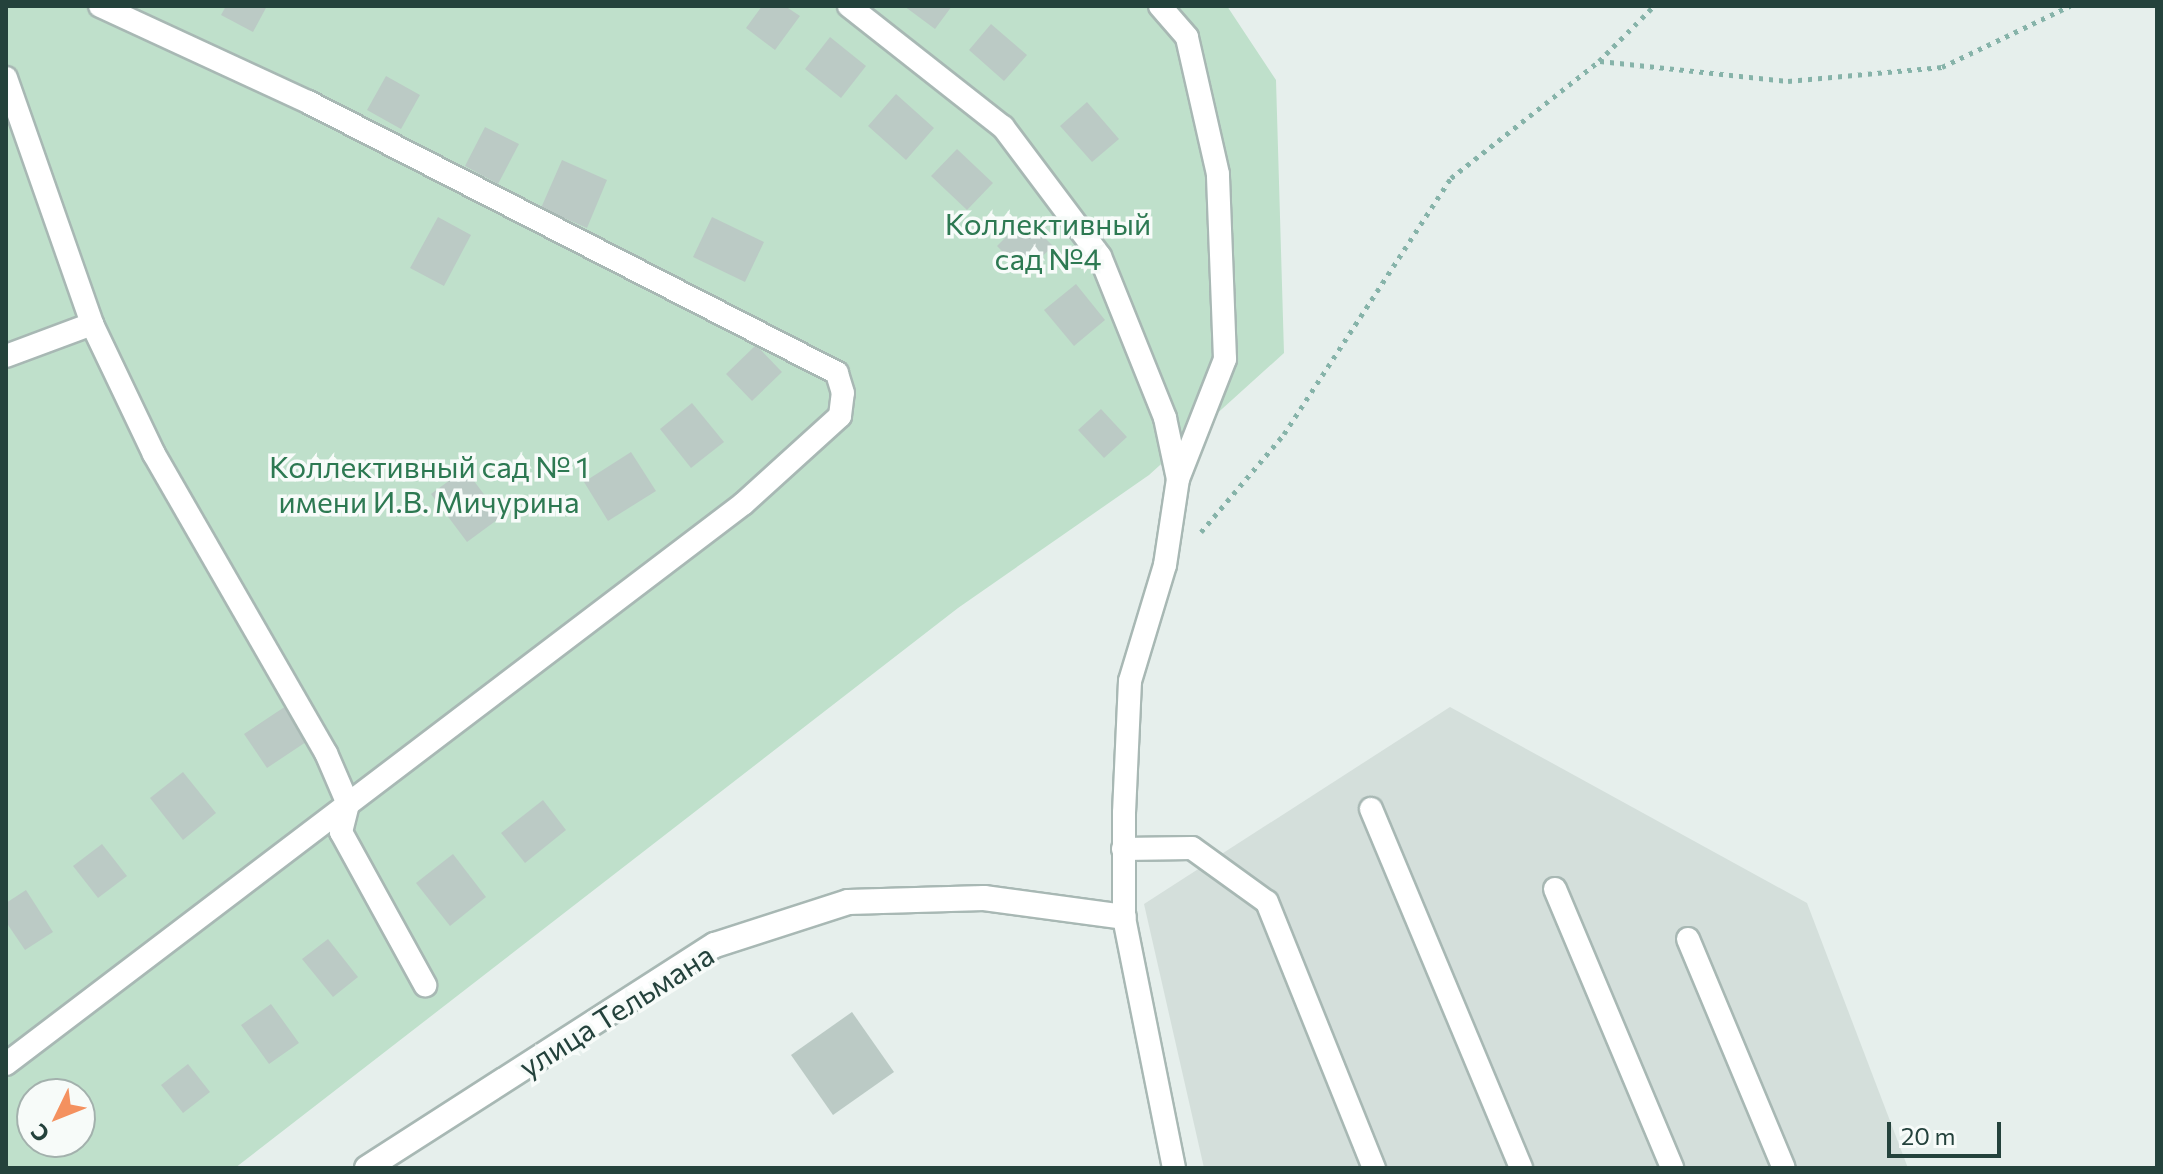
<!DOCTYPE html>
<meta charset="utf-8">
<style>
body{margin:0}
#map{position:relative;width:2163px;height:1174px;overflow:hidden;background:#e6efec;font-family:Commissioner,sans-serif}
div>[style]{position:absolute}
.built>*{inset:0;background:#d4dfdb}
.green>*{inset:0;background:#bfe0cb}
.building>*{inset:0;background:#bbcac5}
.path>*{height:5px;margin-top:-2.5px;transform-origin:0;background:repeating-linear-gradient(90deg,#86b3a9 0 4px,transparent 0 10px)}
.roads{filter:drop-shadow(2px 0 #a8b8b4) drop-shadow(-2px 0 #a8b8b4) drop-shadow(0 2px #a8b8b4) drop-shadow(0 -2px #a8b8b4)}
.lane>*{height:22px;margin:-11px;padding:0 11px;transform-origin:11px;border-radius:11px;background:#fff}
.street>*{height:24px;margin:-12px;padding:0 12px;transform-origin:12px;border-radius:12px;background:#fff}
span{translate:-50% -50%;white-space:nowrap;text-align:center;line-height:1.15;-webkit-text-stroke:7px #f7fbf9;paint-order:stroke}
.park-label{font-size:30px;color:#2d7952}
.street-label{font-size:30px;color:#24423c}
.frame{position:absolute;inset:0;border:8px solid #24423c;pointer-events:none}
.north{position:absolute;left:16px;top:1078px;width:80px;height:80px;box-sizing:border-box;background:#f7fbf9;border:2px solid #a3b1ad;border-radius:50%;rotate:227deg;font-size:22px;font-weight:700;line-height:32px;text-align:center;color:#24423c}
.north::after{content:'';display:block;margin:auto;width:28px;height:36px;background:#f4915f;clip-path:polygon(50% 0,100% 100%,50% 72%,0 100%)}
.scale{position:absolute;left:1887px;top:1122px;width:114px;height:36px;box-sizing:border-box;border:4px solid #24423c;border-top:0;padding-left:10px;font-size:24px;line-height:28px;white-space:nowrap;color:#24423c;-webkit-text-stroke:6px #f7fbf9;paint-order:stroke}
</style>
<div id="map">
<div class="built">
<i style="clip-path:polygon(1450px 707px,1807px 903px,1908px 1168px,1204px 1168px,1144px 904px)"></i>
</div>
<div class="green">
<i style="clip-path:polygon(evenodd,6px 6px,1227px 6px,1276px 80px,1284px 353px,1149px 475px,958px 608px,235px 1168px,6px 1168px,6px 6px,32px 1094px,80px 1094px,80px 1142px,32px 1142px,32px 1094px)"></i>
</div>
<div class="building">
<i style="clip-path:polygon(226px 6px,267px 6px,253px 32px,221px 15px)"></i>
<i style="clip-path:polygon(762px 6px,785px 6px,800px 16px,775px 50px,746px 28px)"></i>
<i style="clip-path:polygon(904px 6px,952px 6px,935px 29px)"></i>
<i style="clip-path:polygon(991px 24px,1027px 55px,1004px 81px,969px 50px)"></i>
<i style="clip-path:polygon(830px 37px,866px 66px,841px 98px,805px 69px)"></i>
<i style="clip-path:polygon(386px 76px,420px 95px,401px 129px,367px 110px)"></i>
<i style="clip-path:polygon(896px 94px,934px 128px,906px 160px,868px 126px)"></i>
<i style="clip-path:polygon(1087px 102px,1119px 139px,1092px 162px,1060px 126px)"></i>
<i style="clip-path:polygon(485px 127px,519px 144px,498px 184px,465px 166px)"></i>
<i style="clip-path:polygon(957px 149px,993px 183px,967px 210px,931px 176px)"></i>
<i style="clip-path:polygon(562px 160px,607px 180px,587px 228px,541px 208px)"></i>
<i style="clip-path:polygon(438px 217px,471px 235px,444px 286px,410px 268px)"></i>
<i style="clip-path:polygon(712px 217px,764px 242px,745px 282px,693px 257px)"></i>
<i style="clip-path:polygon(1025px 218px,1053px 246px,1024px 274px,997px 246px)"></i>
<i style="clip-path:polygon(1076px 284px,1105px 320px,1074px 346px,1044px 310px)"></i>
<i style="clip-path:polygon(756px 345px,782px 372px,752px 401px,726px 374px)"></i>
<i style="clip-path:polygon(692px 403px,724px 442px,691px 468px,660px 429px)"></i>
<i style="clip-path:polygon(1101px 409px,1127px 437px,1104px 458px,1078px 430px)"></i>
<i style="clip-path:polygon(631px 452px,656px 491px,608px 521px,584px 482px)"></i>
<i style="clip-path:polygon(465px 469px,501px 517px,467px 542px,431px 494px)"></i>
<i style="clip-path:polygon(286px 706px,309px 740px,267px 768px,244px 734px)"></i>
<i style="clip-path:polygon(183px 772px,216px 813px,183px 840px,150px 798px)"></i>
<i style="clip-path:polygon(543px 800px,566px 830px,525px 863px,501px 833px)"></i>
<i style="clip-path:polygon(102px 844px,127px 876px,98px 898px,73px 866px)"></i>
<i style="clip-path:polygon(453px 854px,486px 897px,450px 926px,416px 883px)"></i>
<i style="clip-path:polygon(26px 890px,53px 932px,25px 950px,6px 922px,6px 903px)"></i>
<i style="clip-path:polygon(328px 939px,358px 977px,333px 997px,302px 959px)"></i>
<i style="clip-path:polygon(271px 1004px,299px 1043px,269px 1064px,241px 1025px)"></i>
<i style="clip-path:polygon(852px 1012px,894px 1072px,833px 1115px,791px 1055px)"></i>
<i style="clip-path:polygon(188px 1064px,210px 1092px,183px 1113px,161px 1085px)"></i>
</div>
<div class="path">
<i style="left:1600px;top:61px;width:189px;rotate:6.1deg"></i>
<i style="left:1788px;top:81px;width:155px;rotate:-5.2deg"></i>
<i style="left:1942px;top:67px;width:142px;rotate:-25.5deg"></i>
<i style="left:1201px;top:532px;width:128px;rotate:-49.7deg"></i>
<i style="left:1284px;top:434px;width:306px;rotate:-56.9deg"></i>
<i style="left:1451px;top:178px;width:189px;rotate:-38.3deg"></i>
<i style="left:1599px;top:61px;width:78px;rotate:-45deg"></i>
</div>
<div class="roads">
<div class="lane">
<i style="left:849px;top:6px;width:196px;rotate:38.2deg"></i>
<i style="left:1003px;top:127px;width:161px;rotate:53.1deg"></i>
<i style="left:1100px;top:256px;width:175px;rotate:68.1deg"></i>
<i style="left:1165px;top:418px;width:62px;rotate:78deg"></i>
<i style="left:1178px;top:479px;width:129px;rotate:-68.6deg"></i>
<i style="left:1225px;top:359px;width:185px;rotate:-92.2deg"></i>
<i style="left:1218px;top:174px;width:140px;rotate:-102.8deg"></i>
<i style="left:1187px;top:37px;width:41px;rotate:-131.1deg"></i>
<i style="left:6px;top:78px;width:261px;rotate:70.7deg"></i>
<i style="left:92px;top:324px;width:144px;rotate:64.5deg"></i>
<i style="left:154px;top:454px;width:345px;rotate:60.1deg"></i>
<i style="left:326px;top:753px;width:56px;rotate:66.7deg"></i>
<i style="left:348px;top:804px;width:29px;rotate:104deg"></i>
<i style="left:341px;top:832px;width:175px;rotate:61.2deg"></i>
<i style="left:6px;top:356px;width:92px;rotate:-20.4deg"></i>
<i style="left:1371px;top:809px;width:389px;rotate:67.3deg"></i>
<i style="left:1123px;top:849px;width:69px;rotate:-0.8deg"></i>
<i style="left:1192px;top:848px;width:92px;rotate:35.8deg"></i>
<i style="left:1267px;top:902px;width:287px;rotate:68.1deg"></i>
<i style="left:1555px;top:889px;width:303px;rotate:67.2deg"></i>
<i style="left:1688px;top:939px;width:248px;rotate:67.3deg"></i>
<i style="left:6px;top:1064px;width:926px;rotate:-37.23deg"></i>
<i style="left:743px;top:504px;width:131px;rotate:-42.2deg"></i>
<i style="left:840px;top:416px;width:23px;rotate:-83deg"></i>
<i style="left:843px;top:393px;width:21px;rotate:-107deg"></i>
<i style="left:837px;top:373px;width:594px;rotate:-152.87deg"></i>
<i style="left:308px;top:102px;width:229px;rotate:-155.2deg"></i>
<i style="left:1174px;top:1168px;width:256px;rotate:-101.3deg"></i>
<i style="left:1124px;top:917px;width:104px;rotate:-90deg"></i>
<i style="left:1124px;top:813px;width:132px;rotate:-87.4deg"></i>
<i style="left:1130px;top:681px;width:121px;rotate:-73.2deg"></i>
<i style="left:1165px;top:565px;width:87px;rotate:-81.4deg"></i>
</div>
<div class="street">
<i style="left:367px;top:1168px;width:413px;rotate:-32.7deg"></i>
<i style="left:715px;top:945px;width:140px;rotate:-17.9deg"></i>
<i style="left:848px;top:902px;width:136px;rotate:-1.7deg"></i>
<i style="left:984px;top:898px;width:141px;rotate:7.7deg"></i>
</div>
</div>
<div class="park-label">
<span style="left:1048px;top:240px">Коллективный<br>сад №4</span>
<span style="left:429px;top:483px">Коллективный сад № 1<br>имени И.В. Мичурина</span>
</div>
<div class="street-label">
<span style="left:616px;top:1010px;rotate:-32deg">улица Тельмана</span>
</div>
<div class="frame"></div>
<div class="north">С</div>
<div class="scale">20 m</div>
</div>
